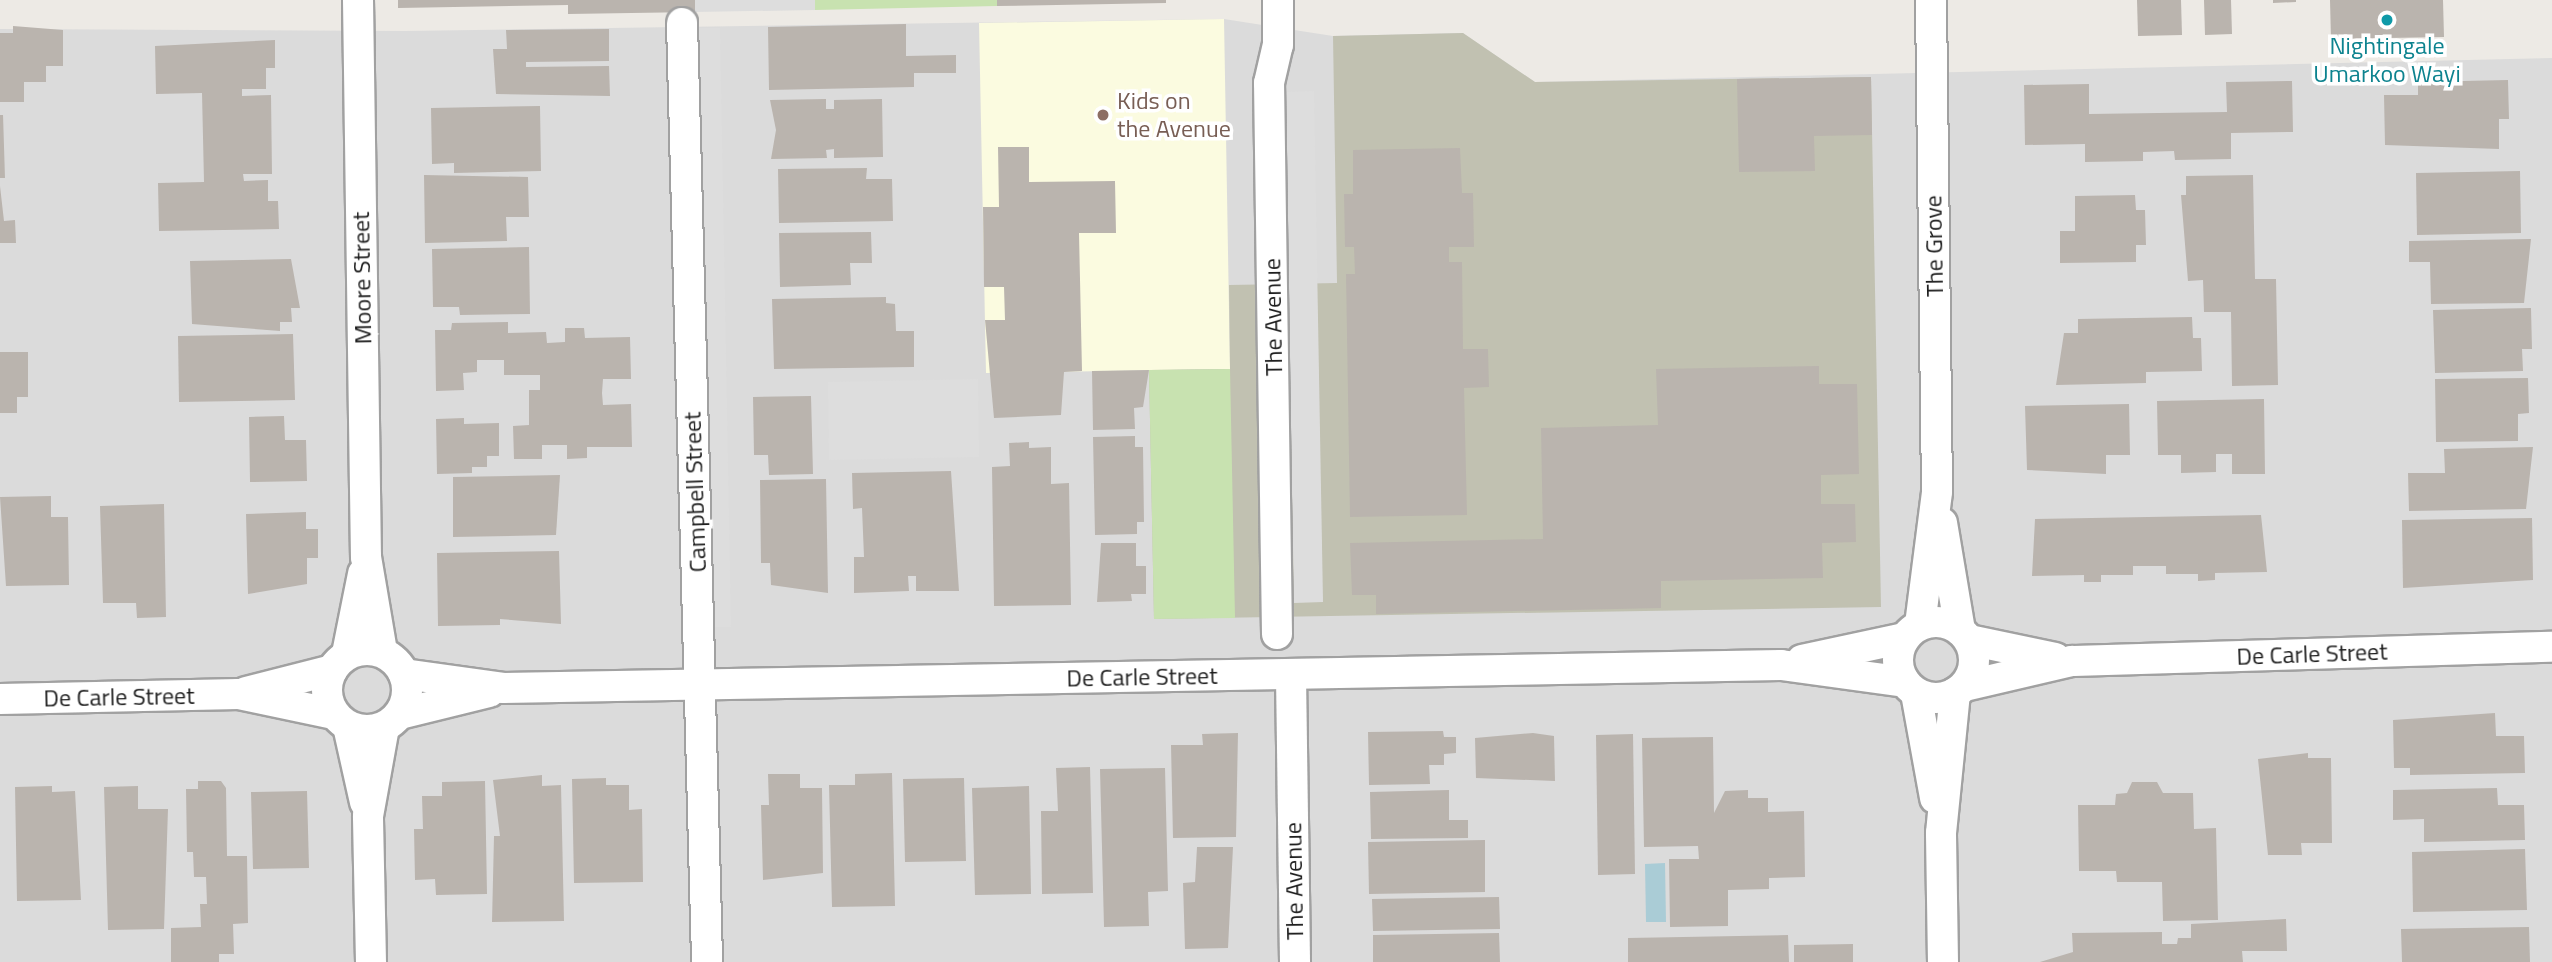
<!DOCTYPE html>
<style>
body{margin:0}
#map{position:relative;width:2552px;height:962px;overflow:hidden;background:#edeae5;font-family:"Titillium Web",sans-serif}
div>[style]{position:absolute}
.residential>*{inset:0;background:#dbdbdb}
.education>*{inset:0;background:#fbfbe0}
.construction>*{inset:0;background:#c1c1b1}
.grass>*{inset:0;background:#c8e2b0}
.parking>*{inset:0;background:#ddd}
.water>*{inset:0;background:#aaccd6}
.building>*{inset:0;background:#bab4ae}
.roads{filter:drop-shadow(2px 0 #a1a1a1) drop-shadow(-2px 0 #a1a1a1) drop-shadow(0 2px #a1a1a1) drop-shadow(0 -2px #a1a1a1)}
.street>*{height:30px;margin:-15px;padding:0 15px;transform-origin:15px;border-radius:15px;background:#fff}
.street>.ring{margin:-15px;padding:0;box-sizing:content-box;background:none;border:30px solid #fff;border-radius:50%}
.dots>*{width:19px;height:19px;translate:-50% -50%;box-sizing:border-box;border:4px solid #fff;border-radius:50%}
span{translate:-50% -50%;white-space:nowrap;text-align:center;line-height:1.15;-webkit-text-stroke:7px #fff;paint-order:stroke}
.culture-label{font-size:24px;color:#0d838f}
.education-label{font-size:24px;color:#785e54}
.left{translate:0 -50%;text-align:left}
.street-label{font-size:24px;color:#1d1d1d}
</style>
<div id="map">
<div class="residential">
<i style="clip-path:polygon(1224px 19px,1333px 36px,1463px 33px,1535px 82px,2552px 58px,2552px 962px,0 962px,0 29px,405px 31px)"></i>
</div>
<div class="education">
<i style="clip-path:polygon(1224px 19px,1230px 369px,986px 373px,979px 23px)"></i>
</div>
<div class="construction">
<i style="clip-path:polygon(1463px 33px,1535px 82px,1871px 77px,1881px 607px,1154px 619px,1149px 370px,1230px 369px,1229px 285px,1337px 283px,1333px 36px)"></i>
</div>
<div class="grass">
<i style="clip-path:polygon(815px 0,997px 0,997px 6px,815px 10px)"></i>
<i style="clip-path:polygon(1230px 369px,1235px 618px,1154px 619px,1149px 370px)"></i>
</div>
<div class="parking">
<i style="clip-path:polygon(695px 0,815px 0,815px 10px,695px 12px)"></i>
<i style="clip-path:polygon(696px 28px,720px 28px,731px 627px,707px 627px)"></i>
<i style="clip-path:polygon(1314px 91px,1323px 602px,1294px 603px,1285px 92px)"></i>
<i style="clip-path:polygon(978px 379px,979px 457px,829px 460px,828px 382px)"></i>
</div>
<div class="water">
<i style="clip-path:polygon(1665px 863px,1666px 922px,1646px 922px,1645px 864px)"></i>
</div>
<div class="building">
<i style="clip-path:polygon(398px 0,695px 0,695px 12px,568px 14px,568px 5px,398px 8px)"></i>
<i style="clip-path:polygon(997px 0,1166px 0,1166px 3px,997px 6px)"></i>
<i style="clip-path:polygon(2137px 0,2181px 0,2182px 35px,2138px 36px)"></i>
<i style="clip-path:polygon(2204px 0,2231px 0,2232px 34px,2205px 35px)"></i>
<i style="clip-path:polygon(2273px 0,2296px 0,2296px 2px,2273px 3px)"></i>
<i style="clip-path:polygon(2330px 0,2443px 0,2444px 37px,2331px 39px)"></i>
<i style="clip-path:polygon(906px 24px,906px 56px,956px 55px,956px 73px,914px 73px,914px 87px,769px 90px,768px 27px)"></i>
<i style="clip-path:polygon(13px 26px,63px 30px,63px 66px,46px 66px,46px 82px,24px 82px,24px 102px,0 102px,0 33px,13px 33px)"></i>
<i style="clip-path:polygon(609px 29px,609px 61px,526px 62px,526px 67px,609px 66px,610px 96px,496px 94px,493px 49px,507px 49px,506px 30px)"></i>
<i style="clip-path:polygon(275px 40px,275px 68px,266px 68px,266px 89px,242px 89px,242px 96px,271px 95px,272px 174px,243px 174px,244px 181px,268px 180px,268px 201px,278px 201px,279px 229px,159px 231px,158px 183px,204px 182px,202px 93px,156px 94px,155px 46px)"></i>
<i style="clip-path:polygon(1871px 77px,1872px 135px,1814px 136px,1815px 171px,1739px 172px,1737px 79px)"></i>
<i style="clip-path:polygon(2508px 80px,2509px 119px,2499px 119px,2499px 149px,2385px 145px,2384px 95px,2418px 95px,2418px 82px)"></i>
<i style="clip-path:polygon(2292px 81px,2293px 132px,2231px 133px,2231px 159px,2175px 160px,2174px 151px,2143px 152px,2143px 161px,2085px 162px,2085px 144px,2025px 145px,2024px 85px,2089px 84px,2089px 114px,2227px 112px,2226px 82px)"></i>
<i style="clip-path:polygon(826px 99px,826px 109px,834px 109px,834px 100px,882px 99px,883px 157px,834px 158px,834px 149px,826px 150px,827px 158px,771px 159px,776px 130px,770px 100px)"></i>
<i style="clip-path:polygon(540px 106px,541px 171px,454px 173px,454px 163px,432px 164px,431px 108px)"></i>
<i style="clip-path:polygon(0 115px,3px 115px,5px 178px,0 178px)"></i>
<i style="clip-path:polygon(998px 147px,1029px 147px,1029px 182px,1115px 181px,1116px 233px,1079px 233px,1082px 371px,1064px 372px,1061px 415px,994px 418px,985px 320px,1005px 320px,1004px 287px,984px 287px,983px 207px,999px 207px)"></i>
<i style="clip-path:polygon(1460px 148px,1462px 193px,1473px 193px,1474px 247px,1449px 247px,1449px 262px,1462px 262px,1463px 349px,1488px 349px,1489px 387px,1464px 388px,1467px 515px,1350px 517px,1346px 274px,1355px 274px,1354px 247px,1345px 247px,1344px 194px,1353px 194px,1353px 150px)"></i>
<i style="clip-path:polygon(867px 168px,866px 179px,892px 179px,893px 221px,779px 223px,778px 169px)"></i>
<i style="clip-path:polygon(2520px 171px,2521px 233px,2417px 235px,2416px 173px)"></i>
<i style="clip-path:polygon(424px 175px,528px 177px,529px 217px,506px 217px,507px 241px,425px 243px)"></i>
<i style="clip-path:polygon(2253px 175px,2255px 279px,2276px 279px,2278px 385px,2232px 386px,2231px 312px,2204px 312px,2203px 280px,2188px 281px,2181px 195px,2186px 195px,2186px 176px)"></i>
<i style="clip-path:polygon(0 186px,4px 221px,15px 220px,16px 243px,0 243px)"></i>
<i style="clip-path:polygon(2135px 195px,2136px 210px,2145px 210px,2146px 245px,2136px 245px,2136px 262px,2060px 263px,2060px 231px,2075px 231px,2075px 196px)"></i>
<i style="clip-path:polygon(871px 232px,872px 263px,850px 263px,851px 285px,780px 287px,779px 233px)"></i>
<i style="clip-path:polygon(2531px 239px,2524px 303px,2431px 304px,2430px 262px,2409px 262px,2409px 241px)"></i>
<i style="clip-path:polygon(529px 247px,530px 314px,460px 315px,459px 307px,433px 307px,432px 249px)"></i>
<i style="clip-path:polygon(291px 259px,300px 308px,291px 308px,292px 322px,280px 322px,280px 331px,192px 324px,190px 261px)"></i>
<i style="clip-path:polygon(886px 297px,886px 303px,895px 304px,896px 331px,914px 331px,914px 367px,774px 369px,772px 299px)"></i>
<i style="clip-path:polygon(2531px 308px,2532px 349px,2522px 349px,2523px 371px,2435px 373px,2433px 310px)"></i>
<i style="clip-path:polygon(2192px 317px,2193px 338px,2201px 338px,2202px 371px,2146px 372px,2146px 383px,2056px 385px,2064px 333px,2078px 333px,2078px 319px)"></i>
<i style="clip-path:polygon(508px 322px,508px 333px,546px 332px,547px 343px,565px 342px,565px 328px,584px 328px,585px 338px,630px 337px,631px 379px,603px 379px,602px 393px,603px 405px,631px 404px,632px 447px,587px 447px,587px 458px,567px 459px,567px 445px,542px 445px,542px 459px,514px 459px,513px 426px,529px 425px,529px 390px,540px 390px,540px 375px,504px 375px,504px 360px,477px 360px,477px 372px,463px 373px,464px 390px,436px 391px,435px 330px,451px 330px,452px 323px)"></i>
<i style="clip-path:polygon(293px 334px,295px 400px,179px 402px,178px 336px)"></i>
<i style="clip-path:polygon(0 352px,28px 352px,28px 397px,17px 397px,17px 413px,0 413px)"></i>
<i style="clip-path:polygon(1819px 366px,1819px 384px,1857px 384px,1859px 474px,1821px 475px,1821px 504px,1855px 504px,1856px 542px,1822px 543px,1823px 578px,1661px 581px,1661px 608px,1376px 614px,1376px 595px,1352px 595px,1350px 543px,1543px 539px,1541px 428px,1658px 425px,1656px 369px)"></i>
<i style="clip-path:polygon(1149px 370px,1143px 407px,1134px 408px,1135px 429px,1093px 430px,1092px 371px)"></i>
<i style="clip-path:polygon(2528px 378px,2529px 413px,2518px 414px,2518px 441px,2436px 442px,2435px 379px)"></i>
<i style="clip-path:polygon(811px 396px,813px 474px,769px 475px,768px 455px,754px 455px,753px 397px)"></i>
<i style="clip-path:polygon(2264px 399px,2265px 474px,2232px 474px,2232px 454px,2216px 454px,2216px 472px,2181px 473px,2181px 455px,2158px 455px,2157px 401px)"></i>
<i style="clip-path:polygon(2129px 404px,2130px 455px,2106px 455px,2106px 474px,2027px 470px,2025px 406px)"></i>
<i style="clip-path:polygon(284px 416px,285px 440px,306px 440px,307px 481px,250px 482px,249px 417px)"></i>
<i style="clip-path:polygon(464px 418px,464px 424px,499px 423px,499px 456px,487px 456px,487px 467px,472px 467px,472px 473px,437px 474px,436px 419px)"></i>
<i style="clip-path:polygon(1135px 436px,1135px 447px,1143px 447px,1144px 522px,1137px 522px,1137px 534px,1095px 535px,1093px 437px)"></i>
<i style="clip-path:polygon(1029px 442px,1029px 448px,1051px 447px,1051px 484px,1069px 483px,1071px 605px,994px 606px,992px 467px,1010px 466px,1009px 443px)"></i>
<i style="clip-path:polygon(2533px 447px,2526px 509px,2409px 511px,2408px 473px,2445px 473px,2444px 449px)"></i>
<i style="clip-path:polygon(951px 471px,959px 591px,916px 591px,916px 576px,908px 576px,909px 591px,854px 593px,854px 557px,864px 557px,862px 508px,853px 509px,852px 473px)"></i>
<i style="clip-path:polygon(560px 475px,556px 535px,453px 537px,453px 477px)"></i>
<i style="clip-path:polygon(826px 479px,828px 593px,771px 585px,770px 563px,761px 563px,760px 480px)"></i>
<i style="clip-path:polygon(51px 496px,51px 517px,68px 517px,69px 585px,6px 586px,0 497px)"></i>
<i style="clip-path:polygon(164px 504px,166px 617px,137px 618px,136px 603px,103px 603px,100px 506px)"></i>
<i style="clip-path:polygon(306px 512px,306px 529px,318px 529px,318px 558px,307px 558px,307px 584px,248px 594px,246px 514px)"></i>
<i style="clip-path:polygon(2261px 515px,2267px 572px,2215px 573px,2215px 580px,2198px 581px,2198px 574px,2166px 574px,2166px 566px,2133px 566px,2133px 575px,2101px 575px,2101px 582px,2084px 582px,2084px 575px,2032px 576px,2035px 519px)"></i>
<i style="clip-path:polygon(2532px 518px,2533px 580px,2403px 588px,2402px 520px)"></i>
<i style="clip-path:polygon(1101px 543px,1136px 543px,1136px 566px,1146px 566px,1146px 594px,1131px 594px,1132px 601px,1097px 602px)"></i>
<i style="clip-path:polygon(559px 551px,561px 624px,500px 619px,500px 625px,438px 626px,437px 553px)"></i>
<i style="clip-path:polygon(2495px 713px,2496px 736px,2524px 736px,2525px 773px,2410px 775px,2410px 768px,2394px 768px,2393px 720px)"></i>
<i style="clip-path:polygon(1443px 731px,1444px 737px,1456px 737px,1456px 753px,1444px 754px,1444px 765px,1429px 765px,1430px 784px,1369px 785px,1368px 732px)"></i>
<i style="clip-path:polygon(1238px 733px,1236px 837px,1173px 838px,1171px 745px,1203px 745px,1202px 734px)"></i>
<i style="clip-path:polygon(1533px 733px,1554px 736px,1555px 781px,1476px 778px,1475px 738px)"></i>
<i style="clip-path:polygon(1633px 734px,1635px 874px,1598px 875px,1596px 735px)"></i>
<i style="clip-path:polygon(1713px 737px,1714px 813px,1725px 791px,1748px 790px,1748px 798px,1768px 798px,1768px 812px,1804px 811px,1805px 877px,1769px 878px,1769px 889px,1728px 890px,1728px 926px,1670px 927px,1669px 859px,1699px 859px,1698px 846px,1644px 847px,1642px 738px)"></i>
<i style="clip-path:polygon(2308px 753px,2308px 758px,2331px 758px,2332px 843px,2301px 843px,2302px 855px,2268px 855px,2258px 759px)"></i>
<i style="clip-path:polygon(1090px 767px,1093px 893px,1042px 894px,1041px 811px,1058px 811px,1056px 768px)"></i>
<i style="clip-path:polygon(1165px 768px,1168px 891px,1148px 892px,1149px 926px,1104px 927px,1100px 769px)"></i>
<i style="clip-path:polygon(892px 773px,895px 906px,832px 907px,829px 785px,855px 785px,855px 774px)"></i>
<i style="clip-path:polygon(768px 774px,800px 774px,800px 788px,822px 788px,823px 873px,763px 880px,761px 805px,769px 805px)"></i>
<i style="clip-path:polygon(542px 775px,542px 786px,561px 785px,564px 921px,492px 922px,494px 836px,500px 836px,493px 780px)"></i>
<i style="clip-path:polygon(606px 778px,606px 785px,629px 785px,629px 810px,642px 809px,643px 882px,574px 883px,572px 779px)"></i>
<i style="clip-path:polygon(964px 778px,966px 861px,905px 862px,903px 779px)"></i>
<i style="clip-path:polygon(198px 781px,221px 781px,226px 788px,227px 856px,247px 856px,248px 923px,233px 924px,234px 954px,219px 954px,219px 962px,171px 962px,171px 928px,201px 927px,200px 904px,207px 904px,206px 877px,194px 877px,193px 852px,187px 852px,186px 789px,198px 789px)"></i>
<i style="clip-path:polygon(485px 781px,487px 894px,436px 895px,435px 879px,415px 880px,414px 829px,423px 829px,422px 796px,442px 796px,442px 782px)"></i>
<i style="clip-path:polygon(2132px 782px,2157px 782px,2163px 793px,2193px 793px,2194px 829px,2216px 828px,2218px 920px,2163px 921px,2162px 882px,2117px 882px,2116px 871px,2079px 871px,2078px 805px,2115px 805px,2116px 794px,2127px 793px)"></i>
<i style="clip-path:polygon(52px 786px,52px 792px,75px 791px,81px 900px,17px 901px,15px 787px)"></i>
<i style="clip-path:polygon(138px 786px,138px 809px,168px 809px,164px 929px,108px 930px,104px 787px)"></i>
<i style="clip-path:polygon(1029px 786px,1031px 894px,975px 895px,972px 788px)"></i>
<i style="clip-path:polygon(2497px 788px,2498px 805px,2524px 805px,2525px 840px,2424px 842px,2424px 819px,2393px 820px,2393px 790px)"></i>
<i style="clip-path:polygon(1449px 790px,1449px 820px,1468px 820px,1468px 838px,1371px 839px,1370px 792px)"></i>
<i style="clip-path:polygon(307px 791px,309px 868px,253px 869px,251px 792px)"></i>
<i style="clip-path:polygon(1485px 840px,1485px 892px,1369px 894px,1368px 842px)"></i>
<i style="clip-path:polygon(1197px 847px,1233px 847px,1228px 948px,1185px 949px,1183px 883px,1195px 882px)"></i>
<i style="clip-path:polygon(2525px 849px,2527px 910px,2413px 912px,2412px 852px)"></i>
<i style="clip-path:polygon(1499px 897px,1500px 929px,1373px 931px,1372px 899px)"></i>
<i style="clip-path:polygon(2286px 919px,2287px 951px,2242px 951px,2243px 962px,2040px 962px,2073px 952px,2072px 933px,2162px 932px,2162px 944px,2177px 944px,2178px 938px,2191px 938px,2191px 924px)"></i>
<i style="clip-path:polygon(2529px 927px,2530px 962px,2402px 962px,2401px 929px)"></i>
<i style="clip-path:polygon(1499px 933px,1500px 962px,1373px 962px,1373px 935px)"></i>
<i style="clip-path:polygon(1788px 935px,1789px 962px,1628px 962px,1628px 938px)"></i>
<i style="clip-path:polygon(1853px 944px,1853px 962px,1794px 962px,1794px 945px)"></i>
</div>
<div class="roads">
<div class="street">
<i style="left:358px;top:0;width:557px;rotate:89.18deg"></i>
<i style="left:366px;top:557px;width:96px;rotate:80.4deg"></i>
<i style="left:682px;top:23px;width:939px;rotate:88.47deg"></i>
<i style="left:1942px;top:523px;width:109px;rotate:80.5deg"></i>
<i class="ring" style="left:1898px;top:622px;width:46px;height:46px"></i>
<i style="left:1920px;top:625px;width:134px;rotate:-82.7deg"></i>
<i style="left:1937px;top:492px;width:492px;rotate:-90.7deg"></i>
<i style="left:1277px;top:634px;width:551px;rotate:-90.83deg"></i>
<i style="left:1269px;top:83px;width:39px;rotate:-77deg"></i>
<i style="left:1278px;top:45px;width:45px;rotate:-90deg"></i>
<i style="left:1969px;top:640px;width:88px;rotate:11.8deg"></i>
<i class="ring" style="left:327px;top:650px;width:50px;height:50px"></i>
<i style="left:347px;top:654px;width:82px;rotate:-78.7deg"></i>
<i style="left:1802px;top:660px;width:105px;rotate:-12.1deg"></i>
<i style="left:404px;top:674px;width:100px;rotate:8deg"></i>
<i style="left:503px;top:688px;width:1278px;rotate:-1.03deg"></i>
<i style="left:1781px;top:665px;width:125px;rotate:7.8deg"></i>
<i style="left:1291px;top:675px;width:287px;rotate:89.2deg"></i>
<i style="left:1965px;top:686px;width:110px;rotate:-13.2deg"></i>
<i style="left:2072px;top:661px;width:480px;rotate:-1.7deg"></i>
<i style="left:246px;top:692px;width:89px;rotate:-14.3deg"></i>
<i style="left:1916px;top:693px;width:107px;rotate:79.7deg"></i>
<i style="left:0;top:699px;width:239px;rotate:-1.2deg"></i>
<i style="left:239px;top:694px;width:97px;rotate:11.9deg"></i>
<i style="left:400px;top:714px;width:92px;rotate:-13.9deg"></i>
<i style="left:348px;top:726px;width:78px;rotate:77.4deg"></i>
<i style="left:371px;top:962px;width:146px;rotate:-91.2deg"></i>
<i style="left:368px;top:816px;width:90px;rotate:-79.8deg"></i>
<i style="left:1943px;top:962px;width:129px;rotate:-90.9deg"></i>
<i style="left:1941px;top:833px;width:141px;rotate:-84.3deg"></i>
</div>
</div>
<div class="dots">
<i style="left:2387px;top:20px;background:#0f9aa8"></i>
<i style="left:1103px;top:115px;background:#8d6e63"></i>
</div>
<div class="culture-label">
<span style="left:2387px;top:60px">Nightingale<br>Umarkoo Wayi</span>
</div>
<div class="education-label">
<span class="left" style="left:1117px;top:115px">Kids on<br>the Avenue</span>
</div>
<div class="street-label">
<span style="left:1934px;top:246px;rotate:-91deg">The Grove</span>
<span style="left:362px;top:278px;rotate:-91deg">Moore Street</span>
<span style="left:1273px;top:317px;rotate:-91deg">The Avenue</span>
<span style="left:695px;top:492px;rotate:-92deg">Campbell Street</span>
<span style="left:2312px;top:654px;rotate:-2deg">De Carle Street</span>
<span style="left:1142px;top:677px;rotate:-1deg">De Carle Street</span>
<span style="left:119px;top:697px;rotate:-1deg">De Carle Street</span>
<span style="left:1294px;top:881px;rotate:-91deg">The Avenue</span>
</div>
</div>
